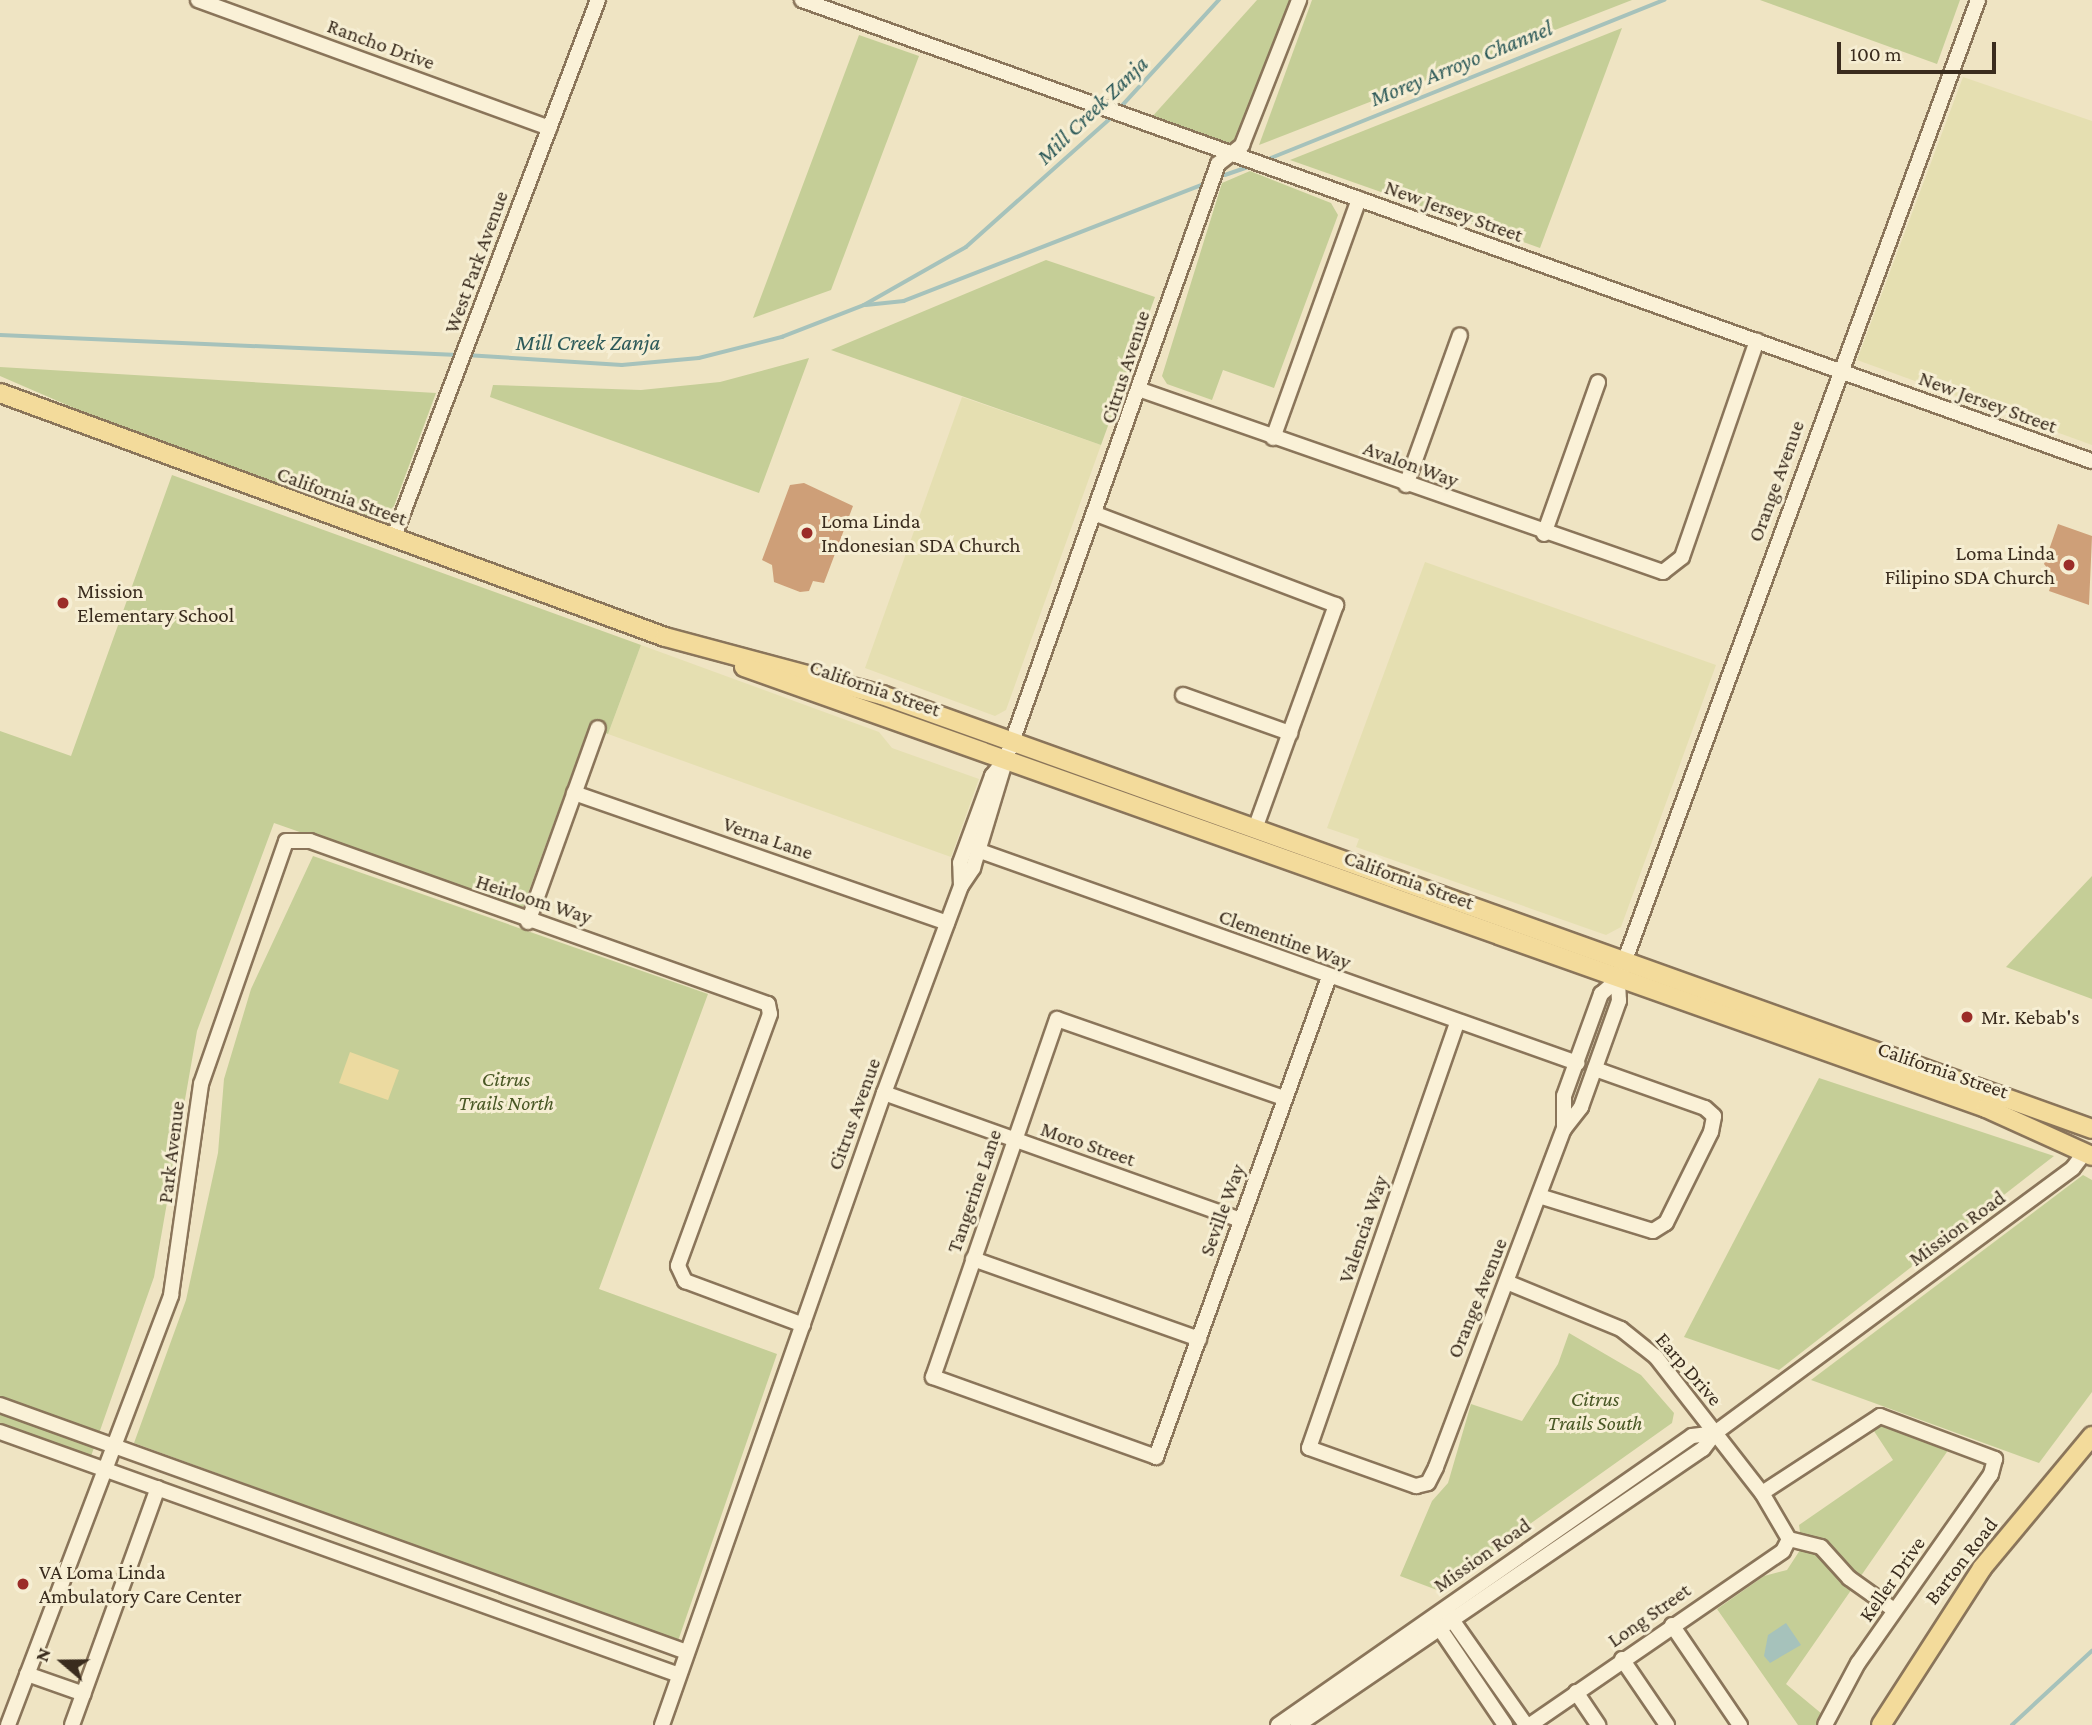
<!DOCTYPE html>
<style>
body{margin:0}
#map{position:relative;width:2092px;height:1725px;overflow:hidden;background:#efe4c3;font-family:"Crimson Pro",serif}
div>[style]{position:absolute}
.farmland>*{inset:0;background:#e5dfb1}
.green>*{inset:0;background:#c5ce97}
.sand>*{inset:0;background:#ecdaa0}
.water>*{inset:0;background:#a6c2bb}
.stream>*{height:3.5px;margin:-1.75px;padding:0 1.75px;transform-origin:1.75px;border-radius:1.75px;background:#a6c2bb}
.building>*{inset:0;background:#ce9f78}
.roads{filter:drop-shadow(2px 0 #8a755a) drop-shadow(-2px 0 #8a755a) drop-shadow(0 2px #8a755a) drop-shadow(0 -2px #8a755a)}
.minor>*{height:14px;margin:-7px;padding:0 7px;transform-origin:7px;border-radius:7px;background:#faf1d7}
.major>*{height:18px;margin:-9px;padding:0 9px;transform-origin:9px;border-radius:9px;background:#f3db9b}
.dots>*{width:19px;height:19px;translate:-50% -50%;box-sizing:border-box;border:4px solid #f6eed3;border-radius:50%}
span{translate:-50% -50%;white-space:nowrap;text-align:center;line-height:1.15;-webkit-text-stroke:6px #f6eed3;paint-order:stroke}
.street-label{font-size:21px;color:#3a2c1e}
.poi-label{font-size:21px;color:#3a2c1e}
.left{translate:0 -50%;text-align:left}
.right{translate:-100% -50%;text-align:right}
.park-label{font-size:21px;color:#485724;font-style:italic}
.water-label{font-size:23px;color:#2d5a59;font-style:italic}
.north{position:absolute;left:28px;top:1627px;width:70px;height:70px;-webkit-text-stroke:5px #f6eed3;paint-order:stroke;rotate:290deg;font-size:19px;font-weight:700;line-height:28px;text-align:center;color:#3a2c1e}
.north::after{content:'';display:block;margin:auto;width:24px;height:32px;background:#3a2c1e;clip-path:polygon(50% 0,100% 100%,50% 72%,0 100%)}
.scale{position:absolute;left:1837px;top:42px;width:159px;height:32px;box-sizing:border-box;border:4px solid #3a2c1e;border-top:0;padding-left:9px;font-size:21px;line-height:24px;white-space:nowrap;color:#3a2c1e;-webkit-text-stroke:5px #f6eed3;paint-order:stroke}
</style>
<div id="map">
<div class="farmland">
<i style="clip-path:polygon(1963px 77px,2092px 121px,2092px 445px,1857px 360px)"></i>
<i style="clip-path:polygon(962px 397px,1101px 445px,1006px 710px,995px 716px,865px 668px)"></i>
<i style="clip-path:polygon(1425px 562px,1716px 665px,1621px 927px,1606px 935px,1356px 847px,1359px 839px,1327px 828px)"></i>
<i style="clip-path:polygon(641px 645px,879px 732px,892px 748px,979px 779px,951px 857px,608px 734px)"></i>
</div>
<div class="green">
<i style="clip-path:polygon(1257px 0,1293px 0,1236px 141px,1219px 144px,1151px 118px)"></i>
<i style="clip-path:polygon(1312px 0,1632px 0,1259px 145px)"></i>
<i style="clip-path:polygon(1760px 0,1960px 0,1937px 64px)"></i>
<i style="clip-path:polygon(1622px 28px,1540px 248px,1290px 160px)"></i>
<i style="clip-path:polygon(859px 35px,919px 56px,831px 290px,753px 318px)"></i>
<i style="clip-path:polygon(1250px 171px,1331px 203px,1338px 215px,1274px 388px,1223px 370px,1212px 400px,1167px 384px,1162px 376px,1222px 183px)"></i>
<i style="clip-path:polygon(1046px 260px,1155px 297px,1101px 445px,831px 350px)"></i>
<i style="clip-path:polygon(809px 358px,759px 493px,490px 397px,493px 385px,641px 390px,720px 382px)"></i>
<i style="clip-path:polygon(0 367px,436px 393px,394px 506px,380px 520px,127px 431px,0 376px)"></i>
<i style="clip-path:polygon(172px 475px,641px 645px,608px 734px,589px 726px,522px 910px,274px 823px,197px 1031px,154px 1277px,90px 1459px,0 1426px,0 731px,71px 756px)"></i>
<i style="clip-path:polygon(313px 856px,708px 994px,599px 1289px,777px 1354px,678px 1641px,134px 1443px,186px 1300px,218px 1153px,224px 1079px,251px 989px)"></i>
<i style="clip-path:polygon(2092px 876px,2092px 999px,2006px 967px)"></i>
<i style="clip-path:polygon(1819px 1078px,2054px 1156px,1779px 1370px,1684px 1337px)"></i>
<i style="clip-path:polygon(2083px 1175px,2092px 1180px,2092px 1392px,2039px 1463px,1811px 1380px)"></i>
<i style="clip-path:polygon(1569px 1333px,1641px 1375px,1674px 1413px,1672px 1423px,1437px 1590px,1400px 1576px,1432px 1501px,1448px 1483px,1471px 1404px,1522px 1421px,1558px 1364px)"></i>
<i style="clip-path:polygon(1879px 1423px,1951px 1446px,1786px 1684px,1822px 1714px,1816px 1725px,1798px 1725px,1717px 1609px,1764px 1576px,1787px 1570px,1802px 1547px,1799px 1525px,1893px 1460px,1870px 1425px)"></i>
</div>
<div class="sand">
<i style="clip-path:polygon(350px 1052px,399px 1070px,388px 1100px,339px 1083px)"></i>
</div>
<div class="water">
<i style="clip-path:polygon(1786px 1623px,1801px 1645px,1770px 1663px,1764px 1656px,1768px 1635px)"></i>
</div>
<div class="stream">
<i style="left:1119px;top:109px;width:148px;rotate:-47.5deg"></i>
<i style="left:1271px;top:158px;width:424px;rotate:-21.9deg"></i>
<i style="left:1225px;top:175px;width:24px;rotate:-19deg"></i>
<i style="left:866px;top:305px;width:38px;rotate:-6deg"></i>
<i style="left:904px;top:301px;width:324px;rotate:-21.3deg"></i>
<i style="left:0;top:335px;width:458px;rotate:2.5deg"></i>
<i style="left:466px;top:355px;width:156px;rotate:3.7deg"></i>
<i style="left:622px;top:365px;width:77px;rotate:-5.2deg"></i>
<i style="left:699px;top:358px;width:86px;rotate:-14.2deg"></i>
<i style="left:782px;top:337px;width:88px;rotate:-21.3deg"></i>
<i style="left:864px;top:305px;width:117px;rotate:-29.6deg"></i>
<i style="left:966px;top:247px;width:198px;rotate:-41.7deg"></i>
<i style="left:2012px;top:1725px;width:109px;rotate:-42.8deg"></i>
</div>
<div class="building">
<i style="clip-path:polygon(804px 483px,853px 506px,824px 583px,813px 581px,809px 591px,800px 592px,774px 582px,772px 565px,762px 560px,790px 485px)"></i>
<i style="clip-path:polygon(2058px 524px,2092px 536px,2089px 605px,2049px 591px,2054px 576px,2044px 564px)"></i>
</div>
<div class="roads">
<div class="minor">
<i style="left:198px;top:0;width:374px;rotate:20deg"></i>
<i style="left:802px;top:0;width:1370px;rotate:19.67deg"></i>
<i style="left:1141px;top:390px;width:553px;rotate:19.22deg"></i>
<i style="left:1663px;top:572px;width:24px;rotate:-38deg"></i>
<i style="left:1682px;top:557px;width:229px;rotate:-70.9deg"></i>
<i style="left:1273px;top:438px;width:254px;rotate:-70.2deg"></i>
<i style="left:1406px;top:485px;width:159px;rotate:-70.2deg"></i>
<i style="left:1096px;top:514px;width:257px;rotate:20.8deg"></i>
<i style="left:1336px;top:605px;width:235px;rotate:109.9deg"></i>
<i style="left:1544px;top:534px;width:161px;rotate:-70.4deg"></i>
<i style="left:393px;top:539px;width:577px;rotate:-69.18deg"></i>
<i style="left:1183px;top:695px;width:114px;rotate:19.6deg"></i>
<i style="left:574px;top:793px;width:395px;rotate:19.2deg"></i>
<i style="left:980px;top:851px;width:634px;rotate:19.55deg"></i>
<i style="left:961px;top:886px;width:23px;rotate:-92deg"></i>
<i style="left:960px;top:863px;width:93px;rotate:-69.8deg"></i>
<i style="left:992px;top:776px;width:22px;rotate:-51deg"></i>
<i style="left:528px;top:922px;width:206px;rotate:-70.2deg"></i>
<i style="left:1457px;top:1023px;width:450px;rotate:109.2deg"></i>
<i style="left:1309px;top:1448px;width:114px;rotate:19.6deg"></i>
<i style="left:1416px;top:1486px;width:12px;rotate:-14deg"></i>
<i style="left:1428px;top:1483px;width:18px;rotate:-63deg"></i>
<i style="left:1436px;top:1467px;width:361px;rotate:-69.3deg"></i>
<i style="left:1564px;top:1129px;width:28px;rotate:-52deg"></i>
<i style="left:1581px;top:1107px;width:113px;rotate:-70.3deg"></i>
<i style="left:1619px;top:1001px;width:22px;rotate:-93deg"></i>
<i style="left:1618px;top:979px;width:1043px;rotate:-69.81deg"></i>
<i style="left:884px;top:1093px;width:378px;rotate:19.6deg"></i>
<i style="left:1284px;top:1098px;width:240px;rotate:-160.8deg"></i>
<i style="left:1057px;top:1019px;width:379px;rotate:109.1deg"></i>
<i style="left:933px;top:1377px;width:237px;rotate:19.7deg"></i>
<i style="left:1156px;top:1457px;width:510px;rotate:-70.18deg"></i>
<i style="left:1564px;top:1129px;width:33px;rotate:-90deg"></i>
<i style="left:1564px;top:1096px;width:109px;rotate:-70.1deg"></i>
<i style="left:1601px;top:994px;width:23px;rotate:-41deg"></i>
<i style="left:1539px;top:1196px;width:119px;rotate:17.1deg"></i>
<i style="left:1653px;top:1231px;width:15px;rotate:-32deg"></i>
<i style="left:1666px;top:1223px;width:102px;rotate:-63.7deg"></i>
<i style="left:1711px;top:1132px;width:16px;rotate:-79deg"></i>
<i style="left:1714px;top:1116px;width:12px;rotate:-138deg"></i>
<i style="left:1705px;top:1108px;width:117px;rotate:-160.5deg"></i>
<i style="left:973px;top:1259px;width:240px;rotate:19.5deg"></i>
<i style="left:1509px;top:1283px;width:121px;rotate:22.3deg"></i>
<i style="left:1621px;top:1329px;width:45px;rotate:38.7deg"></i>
<i style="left:1656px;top:1357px;width:172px;rotate:52.1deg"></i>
<i style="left:1762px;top:1493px;width:53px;rotate:59.6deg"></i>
<i style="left:0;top:1405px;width:730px;rotate:19.78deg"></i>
<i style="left:0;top:1432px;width:721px;rotate:19.69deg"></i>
<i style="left:1762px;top:1493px;width:141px;rotate:-33.1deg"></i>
<i style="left:1880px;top:1416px;width:123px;rotate:20.5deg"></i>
<i style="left:1995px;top:1459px;width:16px;rotate:105deg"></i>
<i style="left:1991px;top:1474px;width:231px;rotate:125.1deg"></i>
<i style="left:1858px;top:1663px;width:70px;rotate:118deg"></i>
<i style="left:1789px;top:1539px;width:33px;rotate:14deg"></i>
<i style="left:1821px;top:1547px;width:42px;rotate:47.9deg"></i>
<i style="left:1849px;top:1578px;width:55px;rotate:35.4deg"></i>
<i style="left:1448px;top:1614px;width:136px;rotate:54.9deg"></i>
<i style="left:1436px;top:1623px;width:123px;rotate:55.9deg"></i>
<i style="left:1672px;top:1625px;width:121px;rotate:55.8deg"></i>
<i style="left:1622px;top:1659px;width:80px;rotate:55.7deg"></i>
<i style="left:27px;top:1674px;width:60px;rotate:19.3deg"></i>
<i style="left:1576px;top:1692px;width:40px;rotate:56deg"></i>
<i style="left:8px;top:1725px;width:460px;rotate:-69.2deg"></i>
<i style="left:171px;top:1295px;width:213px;rotate:-81.9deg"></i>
<i style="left:201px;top:1084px;width:257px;rotate:-70.7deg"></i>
<i style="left:286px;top:841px;width:24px"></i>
<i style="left:310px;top:841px;width:486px;rotate:19.6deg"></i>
<i style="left:768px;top:1004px;width:10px;rotate:79deg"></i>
<i style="left:770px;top:1014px;width:268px;rotate:110.1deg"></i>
<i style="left:678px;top:1266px;width:17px;rotate:65deg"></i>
<i style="left:685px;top:1281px;width:126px;rotate:20.4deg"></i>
<i style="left:72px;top:1725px;width:252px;rotate:-70.1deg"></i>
<i style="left:662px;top:1725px;width:670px;rotate:-70.65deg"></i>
<i style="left:884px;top:1093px;width:221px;rotate:-69.6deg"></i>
<i style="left:961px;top:886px;width:22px;rotate:-56deg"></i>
<i style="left:973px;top:868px;width:114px;rotate:-73.2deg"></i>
<i style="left:1006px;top:759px;width:632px;rotate:-70.39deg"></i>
<i style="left:1218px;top:164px;width:31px;rotate:-38deg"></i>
<i style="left:1242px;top:145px;width:156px;rotate:-68.5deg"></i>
<i style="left:1278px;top:1725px;width:505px;rotate:-34.92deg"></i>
<i style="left:1692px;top:1436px;width:23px;rotate:-7deg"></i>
<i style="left:1298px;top:1725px;width:490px;rotate:-34.3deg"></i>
<i style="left:1703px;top:1449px;width:20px;rotate:-53deg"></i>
<i style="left:1715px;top:1433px;width:445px;rotate:-36.5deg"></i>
<i style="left:2073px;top:1168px;width:20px;rotate:-53deg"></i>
<i style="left:1530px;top:1725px;width:307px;rotate:-34.5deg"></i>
<i style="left:1783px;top:1551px;width:13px;rotate:-63deg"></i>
</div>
<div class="major">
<i style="left:0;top:393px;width:708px;rotate:20.15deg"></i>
<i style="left:665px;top:637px;width:225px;rotate:15deg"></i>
<i style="left:882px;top:695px;width:1285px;rotate:19.73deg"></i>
<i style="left:744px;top:667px;width:1318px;rotate:19.55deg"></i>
<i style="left:1986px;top:1108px;width:116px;rotate:24.4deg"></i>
<i style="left:1881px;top:1725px;width:187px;rotate:-57.2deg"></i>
<i style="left:1982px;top:1568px;width:172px;rotate:-50.2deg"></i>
</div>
</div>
<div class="dots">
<i style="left:807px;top:533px;background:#9b2c28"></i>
<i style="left:2069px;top:565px;background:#9b2c28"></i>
<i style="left:63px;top:603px;background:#9b2c28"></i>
<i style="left:1967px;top:1017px;background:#9b2c28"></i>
<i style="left:23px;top:1584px;background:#9b2c28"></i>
</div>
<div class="street-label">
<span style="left:381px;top:44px;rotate:20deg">Rancho Drive</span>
<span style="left:1454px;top:211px;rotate:20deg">New Jersey Street</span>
<span style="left:476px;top:262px;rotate:-70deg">West Park Avenue</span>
<span style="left:1125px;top:367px;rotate:-72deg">Citrus Avenue</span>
<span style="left:1988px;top:402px;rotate:20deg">New Jersey Street</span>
<span style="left:1411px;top:464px;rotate:20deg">Avalon Way</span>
<span style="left:1776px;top:481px;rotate:-70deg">Orange Avenue</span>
<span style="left:342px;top:496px;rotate:20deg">California Street</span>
<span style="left:875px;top:688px;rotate:19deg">California Street</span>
<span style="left:768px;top:838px;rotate:19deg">Verna Lane</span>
<span style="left:1409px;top:880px;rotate:20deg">California Street</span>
<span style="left:534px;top:899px;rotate:18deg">Heirloom Way</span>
<span style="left:1285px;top:939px;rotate:20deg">Clementine Way</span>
<span style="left:1943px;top:1070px;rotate:19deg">California Street</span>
<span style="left:854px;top:1114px;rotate:-70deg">Citrus Avenue</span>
<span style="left:1088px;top:1144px;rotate:19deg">Moro Street</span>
<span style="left:171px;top:1152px;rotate:-83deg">Park Avenue</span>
<span style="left:974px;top:1191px;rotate:-71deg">Tangerine Lane</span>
<span style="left:1222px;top:1210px;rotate:-70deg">Seville Way</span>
<span style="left:1957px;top:1228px;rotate:-36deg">Mission Road</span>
<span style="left:1363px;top:1229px;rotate:-71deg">Valencia Way</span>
<span style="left:1477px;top:1298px;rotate:-68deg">Orange Avenue</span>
<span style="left:1689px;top:1369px;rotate:49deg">Earp Drive</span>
<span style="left:1482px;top:1555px;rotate:-35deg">Mission Road</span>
<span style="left:1961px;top:1561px;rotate:-52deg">Barton Road</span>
<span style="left:1892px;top:1579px;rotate:-55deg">Keller Drive</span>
<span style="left:1649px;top:1615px;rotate:-35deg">Long Street</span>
</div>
<div class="poi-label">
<span class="left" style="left:821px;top:533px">Loma Linda<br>Indonesian SDA Church</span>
<span class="right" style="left:2055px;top:565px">Loma Linda<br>Filipino SDA Church</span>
<span class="left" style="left:77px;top:603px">Mission<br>Elementary School</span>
<span class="left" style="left:1981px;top:1017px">Mr. Kebab's</span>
<span class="left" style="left:39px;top:1584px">VA Loma Linda<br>Ambulatory Care Center</span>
</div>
<div class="park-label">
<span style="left:506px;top:1091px">Citrus<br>Trails North</span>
<span style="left:1595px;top:1411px">Citrus<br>Trails South</span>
</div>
<div class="water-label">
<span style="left:1461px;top:63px;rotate:-22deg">Morey Arroyo Channel</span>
<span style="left:1092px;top:110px;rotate:-44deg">Mill Creek Zanja</span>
<span style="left:588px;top:342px">Mill Creek Zanja</span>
</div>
<div class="north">N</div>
<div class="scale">100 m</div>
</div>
